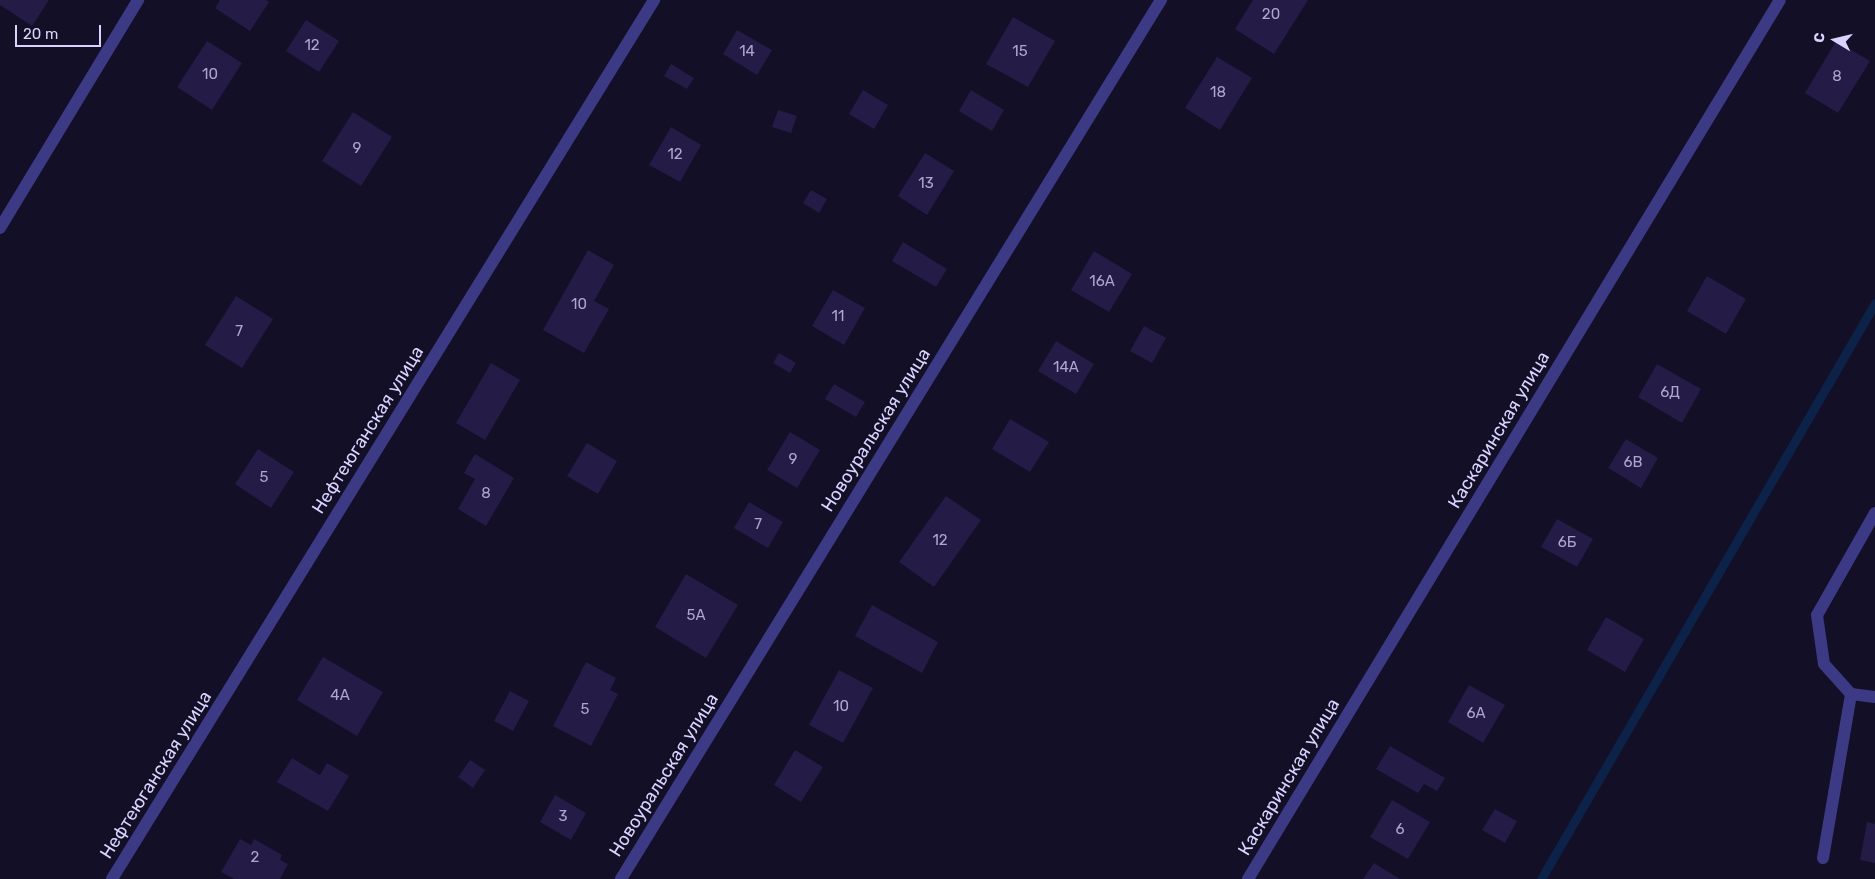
<!DOCTYPE html>
<meta charset="utf-8">
<style>
body{margin:0}
#map{position:relative;width:1875px;height:879px;overflow:hidden;background:#130f26;font-family:Rubik,sans-serif}
div>[style]{position:absolute}
.stream>*{height:9px;margin:-4.5px;padding:0 4.5px;transform-origin:4.5px;border-radius:4.5px;background:#0c2248}
.building>*{inset:0;background:#241b47}
.lane>*{height:12px;margin:-6px;padding:0 6px;transform-origin:6px;border-radius:6px;background:#3d3a85}
.street>*{height:12px;margin:-6px;padding:0 6px;transform-origin:6px;border-radius:6px;background:#3d3a85}
span{translate:-50% -50%;white-space:nowrap;text-align:center;line-height:1.15;-webkit-text-stroke:4px #130f26;paint-order:stroke}
.number-label{font-size:15px;color:#aca6d1}
.number-label span{-webkit-text-stroke-width:0}
.street-label{font-size:18px;color:#d9d4ff}
.north{position:absolute;left:1810px;top:15px;width:50px;height:50px;-webkit-text-stroke:4px #130f26;paint-order:stroke;rotate:279deg;font-size:14px;font-weight:700;line-height:20px;text-align:center;color:#d9d4ff}
.north::after{content:'';display:block;margin:auto;width:18px;height:22px;background:#d9d4ff;clip-path:polygon(50% 0,100% 100%,50% 72%,0 100%)}
.scale{position:absolute;left:15px;top:25px;width:86px;height:22px;box-sizing:border-box;border:2px solid #d9d4ff;border-top:0;padding-left:6px;font-size:15px;line-height:18px;white-space:nowrap;color:#d9d4ff;-webkit-text-stroke:4px #130f26;paint-order:stroke}
</style>
<div id="map">
<div class="stream">
<i style="left:1541px;top:879px;width:666px;rotate:-59.89deg"></i>
</div>
<div class="building">
<i style="clip-path:polygon(0 0,49px 0,32px 26px,0 5px)"></i>
<i style="clip-path:polygon(220px 0,266px 0,269px 2px,250px 31px,215px 8px)"></i>
<i style="clip-path:polygon(1253px 0,1308px 0,1274px 54px,1235px 29px)"></i>
<i style="clip-path:polygon(1013px 17px,1055px 41px,1028px 87px,986px 64px)"></i>
<i style="clip-path:polygon(306px 20px,339px 41px,319px 72px,286px 51px)"></i>
<i style="clip-path:polygon(737px 30px,772px 50px,757px 75px,723px 54px)"></i>
<i style="clip-path:polygon(207px 41px,242px 63px,212px 110px,177px 87px)"></i>
<i style="clip-path:polygon(1836px 41px,1870px 61px,1838px 113px,1805px 93px)"></i>
<i style="clip-path:polygon(1217px 57px,1252px 78px,1220px 130px,1185px 108px)"></i>
<i style="clip-path:polygon(671px 64px,694px 78px,687px 89px,664px 76px)"></i>
<i style="clip-path:polygon(863px 90px,888px 105px,874px 129px,849px 114px)"></i>
<i style="clip-path:polygon(971px 90px,1004px 110px,992px 131px,959px 111px)"></i>
<i style="clip-path:polygon(778px 110px,797px 116px,791px 133px,772px 127px)"></i>
<i style="clip-path:polygon(353px 112px,392px 137px,361px 186px,322px 161px)"></i>
<i style="clip-path:polygon(671px 127px,701px 145px,680px 182px,649px 165px)"></i>
<i style="clip-path:polygon(925px 153px,954px 171px,927px 215px,898px 196px)"></i>
<i style="clip-path:polygon(811px 190px,827px 199px,819px 213px,803px 203px)"></i>
<i style="clip-path:polygon(903px 242px,947px 269px,936px 287px,892px 261px)"></i>
<i style="clip-path:polygon(588px 250px,614px 265px,594px 301px,609px 309px,584px 353px,543px 330px)"></i>
<i style="clip-path:polygon(1094px 251px,1132px 274px,1109px 312px,1071px 290px)"></i>
<i style="clip-path:polygon(1707px 276px,1746px 299px,1726px 334px,1687px 311px)"></i>
<i style="clip-path:polygon(833px 290px,865px 308px,844px 345px,812px 326px)"></i>
<i style="clip-path:polygon(236px 296px,273px 319px,242px 368px,205px 345px)"></i>
<i style="clip-path:polygon(1144px 326px,1166px 338px,1152px 363px,1130px 351px)"></i>
<i style="clip-path:polygon(1056px 341px,1094px 364px,1076px 394px,1038px 371px)"></i>
<i style="clip-path:polygon(779px 353px,796px 363px,790px 373px,773px 363px)"></i>
<i style="clip-path:polygon(491px 363px,520px 380px,485px 440px,456px 423px)"></i>
<i style="clip-path:polygon(1657px 364px,1701px 389px,1682px 423px,1638px 397px)"></i>
<i style="clip-path:polygon(834px 384px,865px 402px,856px 417px,825px 399px)"></i>
<i style="clip-path:polygon(1010px 419px,1049px 442px,1030px 472px,992px 449px)"></i>
<i style="clip-path:polygon(790px 432px,820px 450px,797px 488px,767px 470px)"></i>
<i style="clip-path:polygon(1626px 439px,1658px 458px,1641px 488px,1608px 468px)"></i>
<i style="clip-path:polygon(587px 443px,617px 461px,598px 494px,567px 476px)"></i>
<i style="clip-path:polygon(258px 449px,294px 472px,271px 508px,235px 484px)"></i>
<i style="clip-path:polygon(475px 454px,514px 478px,486px 526px,458px 509px,475px 479px,464px 473px)"></i>
<i style="clip-path:polygon(946px 496px,981px 520px,934px 587px,899px 562px)"></i>
<i style="clip-path:polygon(749px 502px,783px 522px,768px 548px,734px 528px)"></i>
<i style="clip-path:polygon(1557px 519px,1593px 539px,1577px 567px,1541px 547px)"></i>
<i style="clip-path:polygon(686px 574px,738px 605px,706px 658px,655px 627px)"></i>
<i style="clip-path:polygon(872px 605px,938px 642px,922px 673px,855px 636px)"></i>
<i style="clip-path:polygon(1606px 617px,1644px 639px,1625px 672px,1587px 650px)"></i>
<i style="clip-path:polygon(323px 657px,383px 692px,357px 736px,297px 700px)"></i>
<i style="clip-path:polygon(586px 662px,616px 678px,610px 690px,618px 694px,591px 746px,553px 726px)"></i>
<i style="clip-path:polygon(839px 670px,873px 688px,843px 743px,809px 725px)"></i>
<i style="clip-path:polygon(1469px 685px,1505px 705px,1483px 743px,1448px 722px)"></i>
<i style="clip-path:polygon(510px 691px,529px 701px,513px 731px,494px 721px)"></i>
<i style="clip-path:polygon(1390px 746px,1445px 778px,1437px 791px,1424px 784px,1418px 793px,1376px 769px)"></i>
<i style="clip-path:polygon(795px 750px,823px 767px,801px 802px,774px 785px)"></i>
<i style="clip-path:polygon(292px 758px,320px 775px,327px 763px,349px 776px,328px 811px,277px 782px)"></i>
<i style="clip-path:polygon(470px 760px,485px 770px,473px 788px,458px 777px)"></i>
<i style="clip-path:polygon(555px 795px,586px 813px,571px 840px,540px 822px)"></i>
<i style="clip-path:polygon(1392px 800px,1430px 822px,1408px 859px,1370px 837px)"></i>
<i style="clip-path:polygon(1495px 809px,1517px 821px,1505px 843px,1482px 830px)"></i>
<i style="clip-path:polygon(1867px 822px,1875px 824px,1875px 863px,1860px 860px)"></i>
<i style="clip-path:polygon(240px 839px,251px 845px,254px 839px,282px 855px,280px 860px,288px 864px,280px 879px,234px 879px,221px 872px)"></i>
<i style="clip-path:polygon(1374px 863px,1400px 879px,1363px 879px)"></i>
</div>
<div class="lane">
<i style="left:1823px;top:858px;width:166px;rotate:-80.3deg"></i>
</div>
<div class="street">
<i style="left:0;top:228px;width:267px;rotate:-58.8deg"></i>
<i style="left:1875px;top:513px;width:117px;rotate:119.6deg"></i>
<i style="left:1817px;top:615px;width:49px;rotate:81.9deg"></i>
<i style="left:1824px;top:664px;width:40px;rotate:48deg"></i>
<i style="left:1851px;top:694px;width:24px;rotate:7deg"></i>
<i style="left:112px;top:879px;width:1033px;rotate:-58.34deg"></i>
<i style="left:621px;top:879px;width:1032px;rotate:-58.44deg"></i>
<i style="left:1248px;top:879px;width:1027px;rotate:-58.82deg"></i>
</div>
<div class="number-label">
<span style="left:1271px;top:15px">20</span>
<span style="left:312px;top:46px">12</span>
<span style="left:747px;top:52px">14</span>
<span style="left:1020px;top:52px">15</span>
<span style="left:210px;top:75px">10</span>
<span style="left:1837px;top:77px">8</span>
<span style="left:1218px;top:93px">18</span>
<span style="left:357px;top:149px">9</span>
<span style="left:675px;top:155px">12</span>
<span style="left:926px;top:184px">13</span>
<span style="left:1102px;top:282px">16А</span>
<span style="left:579px;top:305px">10</span>
<span style="left:838px;top:317px">11</span>
<span style="left:239px;top:332px">7</span>
<span style="left:1066px;top:368px">14А</span>
<span style="left:1670px;top:393px">6Д</span>
<span style="left:793px;top:460px">9</span>
<span style="left:1633px;top:463px">6В</span>
<span style="left:264px;top:478px">5</span>
<span style="left:486px;top:494px">8</span>
<span style="left:758px;top:525px">7</span>
<span style="left:940px;top:541px">12</span>
<span style="left:1567px;top:543px">6Б</span>
<span style="left:696px;top:616px">5А</span>
<span style="left:340px;top:696px">4А</span>
<span style="left:841px;top:707px">10</span>
<span style="left:585px;top:710px">5</span>
<span style="left:1476px;top:714px">6А</span>
<span style="left:563px;top:817px">3</span>
<span style="left:1400px;top:830px">6</span>
<span style="left:255px;top:858px">2</span>
</div>
<div class="street-label">
<span style="left:368px;top:430px;rotate:-58deg">Нефтеюганская улица</span>
<span style="left:876px;top:430px;rotate:-58deg">Новоуральская улица</span>
<span style="left:1499px;top:430px;rotate:-59deg">Каскаринская улица</span>
<span style="left:156px;top:775px;rotate:-58deg">Нефтеюганская улица</span>
<span style="left:664px;top:775px;rotate:-58deg">Новоуральская улица</span>
<span style="left:1289px;top:777px;rotate:-59deg">Каскаринская улица</span>
</div>
<div class="north">С</div>
<div class="scale">20 m</div>
</div>
